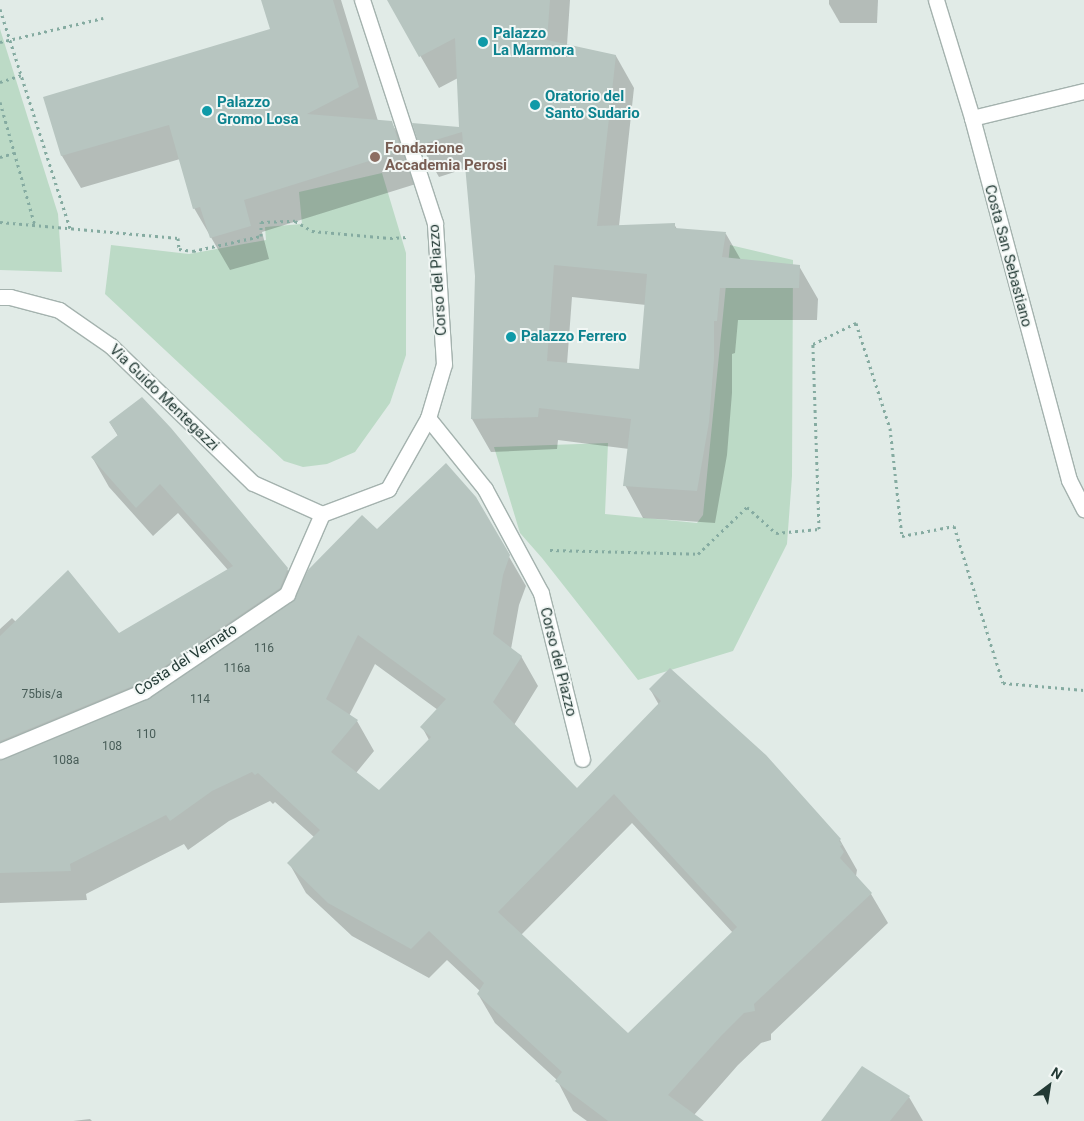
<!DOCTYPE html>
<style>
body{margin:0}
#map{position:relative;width:1084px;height:1121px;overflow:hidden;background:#e1ebe7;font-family:Roboto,sans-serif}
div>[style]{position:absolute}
.green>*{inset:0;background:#bcdac6}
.shadow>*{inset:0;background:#0003}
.building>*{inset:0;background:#b7c5c0}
.path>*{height:3px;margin-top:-1.5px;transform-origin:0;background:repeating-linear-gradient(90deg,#85aba1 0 2.5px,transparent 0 6.5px)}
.roads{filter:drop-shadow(1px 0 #a4b2ae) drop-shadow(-1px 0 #a4b2ae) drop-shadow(0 1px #a4b2ae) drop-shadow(0 -1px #a4b2ae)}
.minor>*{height:15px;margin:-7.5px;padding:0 7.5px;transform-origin:7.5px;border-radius:7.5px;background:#fff}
.dots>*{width:14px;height:14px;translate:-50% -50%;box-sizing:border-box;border:2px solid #f2f7f5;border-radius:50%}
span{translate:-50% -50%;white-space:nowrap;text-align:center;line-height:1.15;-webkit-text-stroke:4px #f2f7f5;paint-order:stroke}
.number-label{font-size:12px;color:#485d58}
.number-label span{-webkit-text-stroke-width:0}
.culture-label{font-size:15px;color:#0d838f;font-weight:700}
.left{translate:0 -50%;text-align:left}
.education-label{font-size:15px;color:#785e54;font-weight:700}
.street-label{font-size:15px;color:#233a35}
.north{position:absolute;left:1024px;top:1061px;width:50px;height:50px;-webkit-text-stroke:4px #f2f7f5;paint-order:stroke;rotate:31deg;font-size:14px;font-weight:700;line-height:20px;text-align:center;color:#233a35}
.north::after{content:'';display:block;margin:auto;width:18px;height:22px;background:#233a35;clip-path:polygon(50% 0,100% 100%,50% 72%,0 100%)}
</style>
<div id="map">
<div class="green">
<i style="clip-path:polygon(0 29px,58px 214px,62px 272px,0 270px)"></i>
<i style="clip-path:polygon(382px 173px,406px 253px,406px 355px,390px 403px,355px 452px,327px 464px,303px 467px,284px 461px,105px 294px,111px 245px,189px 254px,266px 240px,265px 227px,302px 224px,299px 192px)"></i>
<i style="clip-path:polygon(730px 245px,793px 260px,792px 476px,787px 544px,733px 651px,638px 680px,542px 558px,520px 533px,494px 447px,608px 443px,605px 514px,697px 523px,703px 515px)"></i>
</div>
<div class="shadow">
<i style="clip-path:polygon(262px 0,341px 0,378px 121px,391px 122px,410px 155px,419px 183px,262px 232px,269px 259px,230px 270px,194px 208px,180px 159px,81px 188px,62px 156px,45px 98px,272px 30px)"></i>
<i style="clip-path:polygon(evenodd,388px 0,570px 0,567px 45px,616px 56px,634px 88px,619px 226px,674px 224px,677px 229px,726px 234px,741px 260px,799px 266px,818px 299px,817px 320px,738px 320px,735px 353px,732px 354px,732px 393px,727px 455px,715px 523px,643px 518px,625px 485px,629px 449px,558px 440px,557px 449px,491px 452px,472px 419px,476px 276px,467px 168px,439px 177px,420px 144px,461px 128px,458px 78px,439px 88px,388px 0,572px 297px,646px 305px,640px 370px,567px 364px,572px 297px)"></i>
<i style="clip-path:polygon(829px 0,878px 0,877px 23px,840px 23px,829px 4px)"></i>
<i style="clip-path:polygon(evenodd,110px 423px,287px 569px,299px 590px,378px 531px,475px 498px,526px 586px,519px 605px,511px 649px,521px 656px,538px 686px,514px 725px,577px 790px,659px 705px,650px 689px,765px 756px,840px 840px,857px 870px,856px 876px,871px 894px,888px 923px,771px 1034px,771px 1040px,761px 1043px,738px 1065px,694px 1115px,702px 1121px,587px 1121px,573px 1111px,557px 1080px,495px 1023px,478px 994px,480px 991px,447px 960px,429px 978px,352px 936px,306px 893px,289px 863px,314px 837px,275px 802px,273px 804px,270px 801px,229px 821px,188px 850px,184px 844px,86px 894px,87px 900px,0 903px,0 629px,12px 618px,16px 622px,119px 635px,228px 570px,178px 513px,153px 536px,109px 487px,92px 457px,118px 436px,110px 423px,375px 664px,438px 710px,422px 727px,429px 740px,379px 791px,356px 773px,374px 751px,357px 721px,349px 716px,375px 664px,110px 423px,632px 823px,733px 933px,628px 1035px,521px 935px,632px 823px)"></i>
<i style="clip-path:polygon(909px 1097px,923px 1121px,822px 1121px)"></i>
<i style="clip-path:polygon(90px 1119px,92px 1121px,73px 1121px)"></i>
</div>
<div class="building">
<i style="clip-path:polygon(261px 0,333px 0,359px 87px,307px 114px,392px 121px,401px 151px,244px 200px,251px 226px,210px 238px,200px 207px,193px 209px,169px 125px,61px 156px,43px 97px,270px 29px)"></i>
<i style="clip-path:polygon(evenodd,387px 0,550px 0,547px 40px,616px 55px,597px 226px,675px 223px,675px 228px,726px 232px,722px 257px,800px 265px,799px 288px,720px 288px,717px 321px,714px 321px,714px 359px,709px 422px,697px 491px,623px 486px,631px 419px,539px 408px,538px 417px,471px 419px,475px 276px,462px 132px,419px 145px,412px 123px,459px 127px,455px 38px,419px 57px,387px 0,554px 265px,647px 274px,639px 369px,547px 361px,554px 265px)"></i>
<i style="clip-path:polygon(142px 397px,171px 428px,288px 568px,280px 588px,140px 683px,0 741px,0 636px,68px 570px,119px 633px,233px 566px,160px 484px,136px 508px,91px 457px,118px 435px,109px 422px)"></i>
<i style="clip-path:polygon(evenodd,446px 463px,476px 497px,510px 555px,503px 575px,493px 634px,522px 656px,493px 702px,577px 788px,661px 701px,649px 689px,670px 668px,766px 755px,841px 839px,839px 841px,842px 845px,840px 846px,844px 852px,840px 858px,872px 893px,754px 1004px,755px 1011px,744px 1013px,721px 1036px,668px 1095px,704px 1121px,608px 1121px,555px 1081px,562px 1072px,477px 994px,484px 983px,429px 931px,411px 949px,328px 903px,287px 863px,320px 830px,258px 773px,255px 775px,252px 772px,212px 791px,170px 821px,166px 815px,70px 864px,71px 871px,0 873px,0 760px,149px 699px,292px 602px,308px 570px,362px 515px,377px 529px,446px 463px,358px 635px,446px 699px,420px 727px,431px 737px,379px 790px,331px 752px,358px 720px,326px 699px,358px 635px,446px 463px,614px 794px,737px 927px,628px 1033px,498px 912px,614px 794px)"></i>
<i style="clip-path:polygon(862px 1066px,910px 1096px,890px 1121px,821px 1121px)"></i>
</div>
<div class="path">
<i style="left:0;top:9px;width:231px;rotate:72.3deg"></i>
<i style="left:0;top:42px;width:106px;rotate:-13.1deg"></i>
<i style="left:0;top:82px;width:22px;rotate:-18deg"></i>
<i style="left:0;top:102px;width:129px;rotate:74.2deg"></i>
<i style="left:0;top:157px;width:15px;rotate:-16deg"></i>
<i style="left:0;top:222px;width:179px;rotate:5.1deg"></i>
<i style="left:178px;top:238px;width:11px;rotate:85deg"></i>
<i style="left:179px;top:249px;width:14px;rotate:8deg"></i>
<i style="left:193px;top:251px;width:70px;rotate:-12.4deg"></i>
<i style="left:261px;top:236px;width:14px;rotate:-90deg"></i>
<i style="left:261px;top:222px;width:34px;rotate:-2deg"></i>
<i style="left:295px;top:221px;width:20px;rotate:30deg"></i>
<i style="left:312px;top:231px;width:78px;rotate:5.1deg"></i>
<i style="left:390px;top:238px;width:18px;rotate:-3deg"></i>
<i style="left:550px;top:550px;width:148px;rotate:1.5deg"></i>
<i style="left:698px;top:554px;width:68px;rotate:-43.8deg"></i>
<i style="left:747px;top:507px;width:39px;rotate:42deg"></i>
<i style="left:776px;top:533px;width:43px;rotate:-5.3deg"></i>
<i style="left:819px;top:529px;width:185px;rotate:-91.9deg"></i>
<i style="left:813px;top:344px;width:48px;rotate:-26deg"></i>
<i style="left:856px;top:323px;width:110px;rotate:72.1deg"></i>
<i style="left:890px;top:428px;width:109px;rotate:83.7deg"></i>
<i style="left:902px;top:536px;width:53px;rotate:-10.9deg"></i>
<i style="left:954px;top:526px;width:164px;rotate:72.7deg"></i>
<i style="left:1003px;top:683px;width:81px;rotate:4.9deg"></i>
</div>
<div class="roads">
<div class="minor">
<i style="left:936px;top:0;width:123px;rotate:73deg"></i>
<i style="left:972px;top:118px;width:375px;rotate:75deg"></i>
<i style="left:1069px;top:480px;width:33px;rotate:63deg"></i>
<i style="left:972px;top:118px;width:115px;rotate:-13.6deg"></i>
<i style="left:0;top:297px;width:10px"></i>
<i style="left:10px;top:297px;width:51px;rotate:14.9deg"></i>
<i style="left:59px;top:310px;width:63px;rotate:34.7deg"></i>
<i style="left:111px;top:346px;width:197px;rotate:44deg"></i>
<i style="left:253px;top:483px;width:76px;rotate:24.2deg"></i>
<i style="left:428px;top:418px;width:91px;rotate:51.2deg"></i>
<i style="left:485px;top:489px;width:118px;rotate:61.7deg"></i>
<i style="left:541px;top:593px;width:171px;rotate:76.1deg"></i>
<i style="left:322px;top:514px;width:71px;rotate:-20.7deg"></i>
<i style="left:388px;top:489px;width:81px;rotate:-60.6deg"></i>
<i style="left:428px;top:418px;width:56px;rotate:-73.5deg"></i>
<i style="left:444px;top:364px;width:141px;rotate:-93.7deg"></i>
<i style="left:435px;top:223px;width:235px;rotate:-108.1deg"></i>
<i style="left:0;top:751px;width:156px;rotate:-22.6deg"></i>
<i style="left:144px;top:691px;width:173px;rotate:-34.1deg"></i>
<i style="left:287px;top:594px;width:87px;rotate:-66.4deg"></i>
</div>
</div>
<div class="dots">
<i style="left:483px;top:42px;background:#0f9aa8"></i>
<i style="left:535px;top:105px;background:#0f9aa8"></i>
<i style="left:207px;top:111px;background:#0f9aa8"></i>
<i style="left:375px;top:157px;background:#8d6e63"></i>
<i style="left:511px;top:337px;background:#0f9aa8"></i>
</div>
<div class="number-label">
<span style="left:264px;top:649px">116</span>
<span style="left:237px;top:669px">116a</span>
<span style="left:42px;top:695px">75bis/a</span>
<span style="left:200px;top:700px">114</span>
<span style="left:146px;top:735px">110</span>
<span style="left:112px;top:747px">108</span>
<span style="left:66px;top:761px">108a</span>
</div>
<div class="culture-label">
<span class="left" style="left:493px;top:42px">Palazzo<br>La Marmora</span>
<span class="left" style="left:545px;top:105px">Oratorio del<br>Santo Sudario</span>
<span class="left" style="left:217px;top:111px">Palazzo<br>Gromo Losa</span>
<span class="left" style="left:521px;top:337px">Palazzo Ferrero</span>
</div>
<div class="education-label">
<span class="left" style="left:385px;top:157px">Fondazione<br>Accademia Perosi</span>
</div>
<div class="street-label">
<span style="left:1008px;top:256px;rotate:75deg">Costa San Sebastiano</span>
<span style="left:438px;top:280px;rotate:-94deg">Corso del Piazzo</span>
<span style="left:164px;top:398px;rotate:44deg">Via Guido Mentegazzi</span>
<span style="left:186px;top:660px;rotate:-33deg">Costa del Vernato</span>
<span style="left:558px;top:662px;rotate:76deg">Corso del Piazzo</span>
</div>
<div class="north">N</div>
</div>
